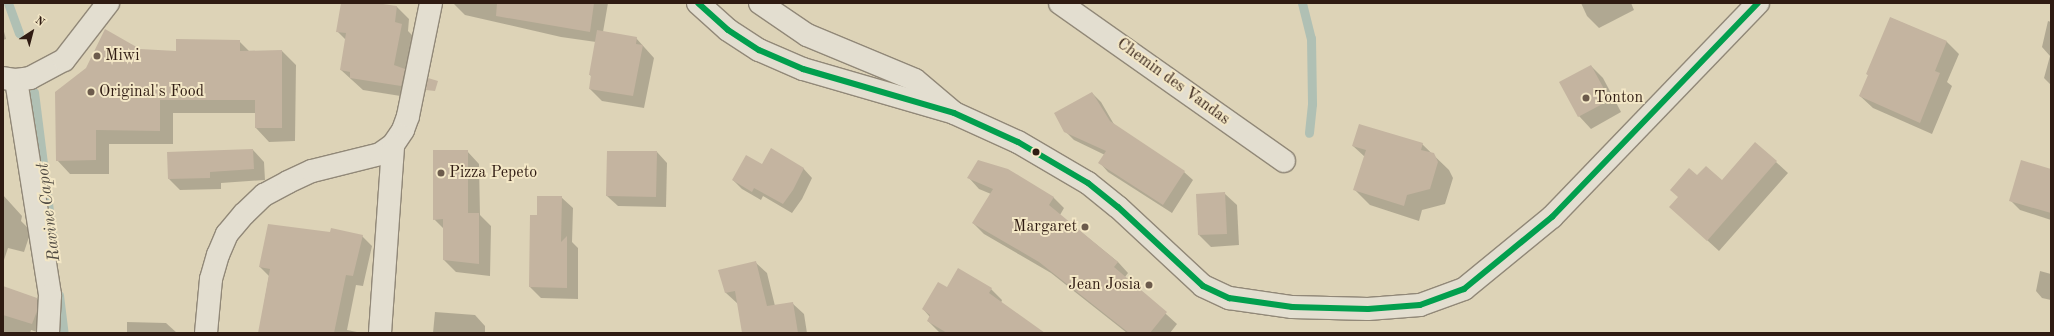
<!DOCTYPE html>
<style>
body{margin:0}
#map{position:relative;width:2054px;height:336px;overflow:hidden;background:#ddd3b7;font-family:"Old Standard TT",serif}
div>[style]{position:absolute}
.shadow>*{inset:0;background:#0003}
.stream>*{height:9px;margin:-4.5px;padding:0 4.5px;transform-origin:4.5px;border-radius:4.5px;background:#b0c0b4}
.building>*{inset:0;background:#c4b4a0}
.roads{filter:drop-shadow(1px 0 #918878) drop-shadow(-1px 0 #918878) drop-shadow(0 1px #918878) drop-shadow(0 -1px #918878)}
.minor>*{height:22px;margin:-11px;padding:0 11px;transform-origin:11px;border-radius:11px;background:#e3ded0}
.tertiary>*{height:22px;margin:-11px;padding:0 11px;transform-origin:11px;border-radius:11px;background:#e3ded0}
.secondary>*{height:22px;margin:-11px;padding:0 11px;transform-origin:11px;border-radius:11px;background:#e3ded0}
.bus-1>*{height:6px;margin:-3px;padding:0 3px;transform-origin:3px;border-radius:3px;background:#029f4e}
.dots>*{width:11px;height:11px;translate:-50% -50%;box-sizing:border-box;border:2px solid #f3e7c6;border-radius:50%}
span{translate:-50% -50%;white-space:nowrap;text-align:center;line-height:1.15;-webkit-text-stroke:4px #f3e7c6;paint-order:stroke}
.poi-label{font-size:16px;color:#2f1b12}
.left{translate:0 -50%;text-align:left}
.right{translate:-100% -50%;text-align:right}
.street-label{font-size:16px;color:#2f1b12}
.water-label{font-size:17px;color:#504a42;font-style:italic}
.frame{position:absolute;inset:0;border:4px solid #2f1b12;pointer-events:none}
.north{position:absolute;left:12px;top:12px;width:40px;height:40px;-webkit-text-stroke:3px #f3e7c6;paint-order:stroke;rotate:36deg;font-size:11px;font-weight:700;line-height:16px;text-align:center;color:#2f1b12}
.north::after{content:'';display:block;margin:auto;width:14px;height:18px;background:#2f1b12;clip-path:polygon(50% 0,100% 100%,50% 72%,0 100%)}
</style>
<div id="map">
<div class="shadow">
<i style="clip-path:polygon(342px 3px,370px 3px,397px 7px,409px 19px,408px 31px,414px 37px,413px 98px,363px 90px,341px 70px,346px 40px,337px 31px)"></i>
<i style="clip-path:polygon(608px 3px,603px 32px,636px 38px,654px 58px,644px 108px,602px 101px,590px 89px,592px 77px,590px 75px,596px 42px,561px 37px,465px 15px,454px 4px)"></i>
<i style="clip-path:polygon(1581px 3px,1631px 3px,1634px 10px,1599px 28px,1587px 16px)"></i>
<i style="clip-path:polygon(1891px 18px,1947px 42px,1959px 54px,1947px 82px,1952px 86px,1932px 134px,1873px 108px,1860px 96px,1869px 76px,1867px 74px)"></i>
<i style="clip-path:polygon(2048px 21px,2051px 22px,2051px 85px,2044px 78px,2050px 56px,2042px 47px)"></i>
<i style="clip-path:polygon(3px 28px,6px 39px,3px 40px)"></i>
<i style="clip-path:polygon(239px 41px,250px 52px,282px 51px,296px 65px,295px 141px,269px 142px,256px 128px,256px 113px,173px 113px,173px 144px,109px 144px,109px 174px,70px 174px,57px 160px,140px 50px,177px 52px)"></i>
<i style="clip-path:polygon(1591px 66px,1603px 78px,1621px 112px,1591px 129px,1579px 116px)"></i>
<i style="clip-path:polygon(1092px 93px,1101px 102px,1115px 126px,1184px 172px,1193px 180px,1172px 213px,1108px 172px,1100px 163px,1105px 155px,1074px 140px,1065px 131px)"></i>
<i style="clip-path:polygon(1422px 144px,1449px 170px,1453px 178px,1445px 204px,1422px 210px,1419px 221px,1370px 205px,1355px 190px,1365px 157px,1353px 146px)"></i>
<i style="clip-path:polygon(253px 150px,264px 162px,265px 180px,221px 183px,221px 189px,180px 190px,169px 179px)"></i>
<i style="clip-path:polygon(467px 151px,479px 164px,480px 215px,491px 226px,490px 276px,456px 272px,444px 260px,444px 229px,434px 219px)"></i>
<i style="clip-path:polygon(657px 152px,667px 163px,666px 207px,618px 206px,607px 196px)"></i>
<i style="clip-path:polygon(1776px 162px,1788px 173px,1719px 251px,1671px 207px,1697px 177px,1722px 181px)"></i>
<i style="clip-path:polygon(762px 165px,803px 168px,812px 178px,802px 199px,792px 213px,763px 196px,761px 200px,742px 189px,733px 180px)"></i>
<i style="clip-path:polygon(2051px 170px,2051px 220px,2020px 210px,2010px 200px)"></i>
<i style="clip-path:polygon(969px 178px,1053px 197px,1064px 208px,1060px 215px,1118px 262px,1128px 273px,1125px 277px,1177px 324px,1170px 333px,1127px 333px,1051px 273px,984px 234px,973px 223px,991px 194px,979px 189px)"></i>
<i style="clip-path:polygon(1224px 193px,1237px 205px,1239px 245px,1211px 247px,1199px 235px)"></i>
<i style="clip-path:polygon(3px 195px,22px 216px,21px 221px,31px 231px,24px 252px,8px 248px,3px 263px)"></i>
<i style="clip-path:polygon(561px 197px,573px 208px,572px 242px,578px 248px,578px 299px,541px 298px,530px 287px,538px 216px)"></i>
<i style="clip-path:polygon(331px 234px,362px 236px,372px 246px,363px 286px,356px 285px,347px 330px,362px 333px,259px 333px,269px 276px,260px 267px)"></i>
<i style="clip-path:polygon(755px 262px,767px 273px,775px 306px,792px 303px,804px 314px,807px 333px,743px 333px,738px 304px,726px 293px,720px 271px)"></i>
<i style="clip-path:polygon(2040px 271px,2051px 274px,2051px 300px,2042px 298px,2036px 291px)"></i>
<i style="clip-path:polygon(3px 287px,37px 299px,47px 309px,40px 333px,31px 330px,30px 333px,3px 333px)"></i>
<i style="clip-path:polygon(947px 289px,991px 289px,1002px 300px,1001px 303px,1037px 333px,940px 333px,928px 321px,930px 317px,923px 309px)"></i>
<i style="clip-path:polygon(435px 312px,475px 315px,485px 326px,485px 333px,433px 333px)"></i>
<i style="clip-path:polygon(127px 322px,166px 323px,177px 333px,127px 333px)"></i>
</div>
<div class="stream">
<i style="left:8px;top:3px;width:32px;rotate:70deg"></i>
<i style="left:1302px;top:3px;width:36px;rotate:76deg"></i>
<i style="left:1311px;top:38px;width:66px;rotate:89.1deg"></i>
<i style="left:1312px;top:104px;width:29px;rotate:96deg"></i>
<i style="left:34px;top:92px;width:159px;rotate:82.8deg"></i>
<i style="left:59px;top:295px;width:38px;rotate:83deg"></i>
</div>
<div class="building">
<i style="clip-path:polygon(341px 3px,376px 3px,397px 6px,395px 22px,402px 24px,394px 65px,405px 69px,401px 86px,350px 78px,350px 72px,340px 70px,346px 33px,336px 32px)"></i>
<i style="clip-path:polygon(497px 3px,594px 3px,590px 32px,496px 16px)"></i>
<i style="clip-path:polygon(1890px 17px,1947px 41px,1935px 71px,1940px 73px,1920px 123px,1859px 96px,1868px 75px,1866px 74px)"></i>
<i style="clip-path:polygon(105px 29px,140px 49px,176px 51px,176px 39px,240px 40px,240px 51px,282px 50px,282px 128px,255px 128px,255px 100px,160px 100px,160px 131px,96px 130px,96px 160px,56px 161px,55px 92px,86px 68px)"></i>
<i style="clip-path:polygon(597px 30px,637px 37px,636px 44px,643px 45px,633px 96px,589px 89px,591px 75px,589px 75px)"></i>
<i style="clip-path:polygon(1591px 65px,1610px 100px,1578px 117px,1559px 82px)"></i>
<i style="clip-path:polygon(428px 78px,438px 81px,435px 91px,426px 90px)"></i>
<i style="clip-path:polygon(1092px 92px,1110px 121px,1185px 171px,1163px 205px,1098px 163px,1106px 151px,1064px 132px,1054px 113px)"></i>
<i style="clip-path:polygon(1359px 124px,1423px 143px,1421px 150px,1434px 153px,1438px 162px,1430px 189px,1407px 195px,1404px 206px,1353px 190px,1366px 150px,1352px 146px)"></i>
<i style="clip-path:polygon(1755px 142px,1777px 161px,1707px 241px,1669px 207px,1678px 197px,1670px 190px,1689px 168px,1697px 175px,1706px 166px,1722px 180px)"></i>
<i style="clip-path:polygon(771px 148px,804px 168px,793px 190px,783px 204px,754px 188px,752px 192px,732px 180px,746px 155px,762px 164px)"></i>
<i style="clip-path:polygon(253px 149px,254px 169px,210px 172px,210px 178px,168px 179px,167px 152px)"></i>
<i style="clip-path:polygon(433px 150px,468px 150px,468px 213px,479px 213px,479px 264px,443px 260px,443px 219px,433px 220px)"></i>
<i style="clip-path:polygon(607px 151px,657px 151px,656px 197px,606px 196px)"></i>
<i style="clip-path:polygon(978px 160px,1008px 169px,1054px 197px,1049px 205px,1118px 262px,1114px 267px,1167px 312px,1150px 333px,1129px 333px,1039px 262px,972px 223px,993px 189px,967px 178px)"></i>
<i style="clip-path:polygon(2021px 160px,2051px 169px,2051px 213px,2009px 201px)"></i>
<i style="clip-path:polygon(1225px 192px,1227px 234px,1198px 235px,1196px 194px)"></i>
<i style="clip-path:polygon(537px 196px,562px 196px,561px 242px,567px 236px,567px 288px,529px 287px,530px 215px,537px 215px)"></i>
<i style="clip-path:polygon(268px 224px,330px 232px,331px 228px,363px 235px,353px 276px,346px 275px,334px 333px,258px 333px,270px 269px,259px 267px)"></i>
<i style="clip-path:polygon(756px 261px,767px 306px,793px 302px,798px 333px,742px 333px,735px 291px,725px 293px,718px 270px)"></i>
<i style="clip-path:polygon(958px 268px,992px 288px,989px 293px,1045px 333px,947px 333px,927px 321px,930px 315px,922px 309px,938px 282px,947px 287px)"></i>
<i style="clip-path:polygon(3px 286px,37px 298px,37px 311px,32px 324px,3px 315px)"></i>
</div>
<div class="roads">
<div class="minor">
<i style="left:1060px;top:3px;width:274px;rotate:35.2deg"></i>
<i style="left:16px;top:80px;width:218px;rotate:81deg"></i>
<i style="left:50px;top:295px;width:38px;rotate:93deg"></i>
<i style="left:206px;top:333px;width:54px;rotate:-84.7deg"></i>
<i style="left:211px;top:279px;width:25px;rotate:-74deg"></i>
<i style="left:218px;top:255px;width:23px;rotate:-67deg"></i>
<i style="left:227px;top:234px;width:26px;rotate:-50deg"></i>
<i style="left:244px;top:214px;width:28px;rotate:-44deg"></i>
<i style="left:264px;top:195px;width:27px;rotate:-28deg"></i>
<i style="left:288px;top:182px;width:26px;rotate:-25deg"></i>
<i style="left:312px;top:171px;width:70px;rotate:-14deg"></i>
<i style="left:380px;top:154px;width:16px;rotate:-35deg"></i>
<i style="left:393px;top:145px;width:18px;rotate:-56deg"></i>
<i style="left:403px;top:130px;width:15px;rotate:-70deg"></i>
<i style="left:408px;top:116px;width:115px;rotate:-78.5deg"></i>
<i style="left:380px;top:333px;width:188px;rotate:-86deg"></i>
</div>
<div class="tertiary">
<i style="left:760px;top:3px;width:57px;rotate:34.2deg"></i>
<i style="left:807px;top:35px;width:117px;rotate:22.6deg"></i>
<i style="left:915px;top:80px;width:51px;rotate:40.2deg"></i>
</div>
<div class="secondary">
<i style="left:698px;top:3px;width:40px;rotate:42deg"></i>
<i style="left:728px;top:30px;width:37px;rotate:33deg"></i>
<i style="left:759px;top:50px;width:48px;rotate:23.4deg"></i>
<i style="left:803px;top:69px;width:157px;rotate:16.2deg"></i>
<i style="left:954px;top:113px;width:70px;rotate:24.4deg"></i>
<i style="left:1018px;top:142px;width:81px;rotate:30.4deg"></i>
<i style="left:1088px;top:183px;width:38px;rotate:39deg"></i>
<i style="left:1118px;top:207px;width:116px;rotate:42.9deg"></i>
<i style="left:1203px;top:286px;width:29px;rotate:25deg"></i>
<i style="left:1229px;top:298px;width:64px;rotate:8.1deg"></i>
<i style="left:1292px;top:307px;width:76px;rotate:1.5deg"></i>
<i style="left:1368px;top:309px;width:52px;rotate:-4.4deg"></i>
<i style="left:1420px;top:305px;width:47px;rotate:-20deg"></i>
<i style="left:1464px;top:289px;width:114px;rotate:-39.3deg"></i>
<i style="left:1552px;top:217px;width:297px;rotate:-46.1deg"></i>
<i style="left:3px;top:78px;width:13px;rotate:9deg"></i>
<i style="left:16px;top:80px;width:14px;rotate:-8deg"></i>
<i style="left:30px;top:78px;width:38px;rotate:-28deg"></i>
<i style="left:64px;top:60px;width:72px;rotate:-52.3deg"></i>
</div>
</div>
<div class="bus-1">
<i style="left:698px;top:3px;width:40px;rotate:42deg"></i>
<i style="left:728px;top:30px;width:37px;rotate:33deg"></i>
<i style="left:759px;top:50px;width:48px;rotate:23.4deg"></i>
<i style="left:803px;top:69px;width:157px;rotate:16.2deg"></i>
<i style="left:954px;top:113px;width:70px;rotate:24.4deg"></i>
<i style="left:1018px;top:142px;width:81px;rotate:30.4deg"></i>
<i style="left:1088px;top:183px;width:38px;rotate:39deg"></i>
<i style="left:1118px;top:207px;width:116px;rotate:42.9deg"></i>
<i style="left:1203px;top:286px;width:29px;rotate:25deg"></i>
<i style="left:1229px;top:298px;width:64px;rotate:8.1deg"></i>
<i style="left:1292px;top:307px;width:76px;rotate:1.5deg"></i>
<i style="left:1368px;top:309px;width:52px;rotate:-4.4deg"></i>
<i style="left:1420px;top:305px;width:47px;rotate:-20deg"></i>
<i style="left:1464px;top:289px;width:114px;rotate:-39.3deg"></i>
<i style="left:1552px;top:217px;width:297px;rotate:-46.1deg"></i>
</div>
<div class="dots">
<i style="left:97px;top:56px;background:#6c5b4c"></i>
<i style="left:91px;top:92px;background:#6c5b4c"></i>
<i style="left:1586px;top:98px;background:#6c5b4c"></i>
<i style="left:1036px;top:152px;background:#2f1b12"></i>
<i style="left:441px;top:173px;background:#6c5b4c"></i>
<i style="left:1085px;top:227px;background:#6c5b4c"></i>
<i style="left:1149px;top:285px;background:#6c5b4c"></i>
</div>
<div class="poi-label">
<span class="left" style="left:105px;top:56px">Miwi</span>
<span class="left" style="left:99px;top:92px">Original's Food</span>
<span class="left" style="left:1594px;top:98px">Tonton</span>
<span class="left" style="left:449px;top:173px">Pizza Pepeto</span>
<span class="right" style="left:1077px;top:227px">Margaret</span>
<span class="right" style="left:1141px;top:285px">Jean Josia</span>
</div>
<div class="street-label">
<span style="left:1173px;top:82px;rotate:36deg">Chemin des Vandas</span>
</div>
<div class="water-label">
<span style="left:49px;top:212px;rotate:-97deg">Ravine Capot</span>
</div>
<div class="frame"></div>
<div class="north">N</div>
</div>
